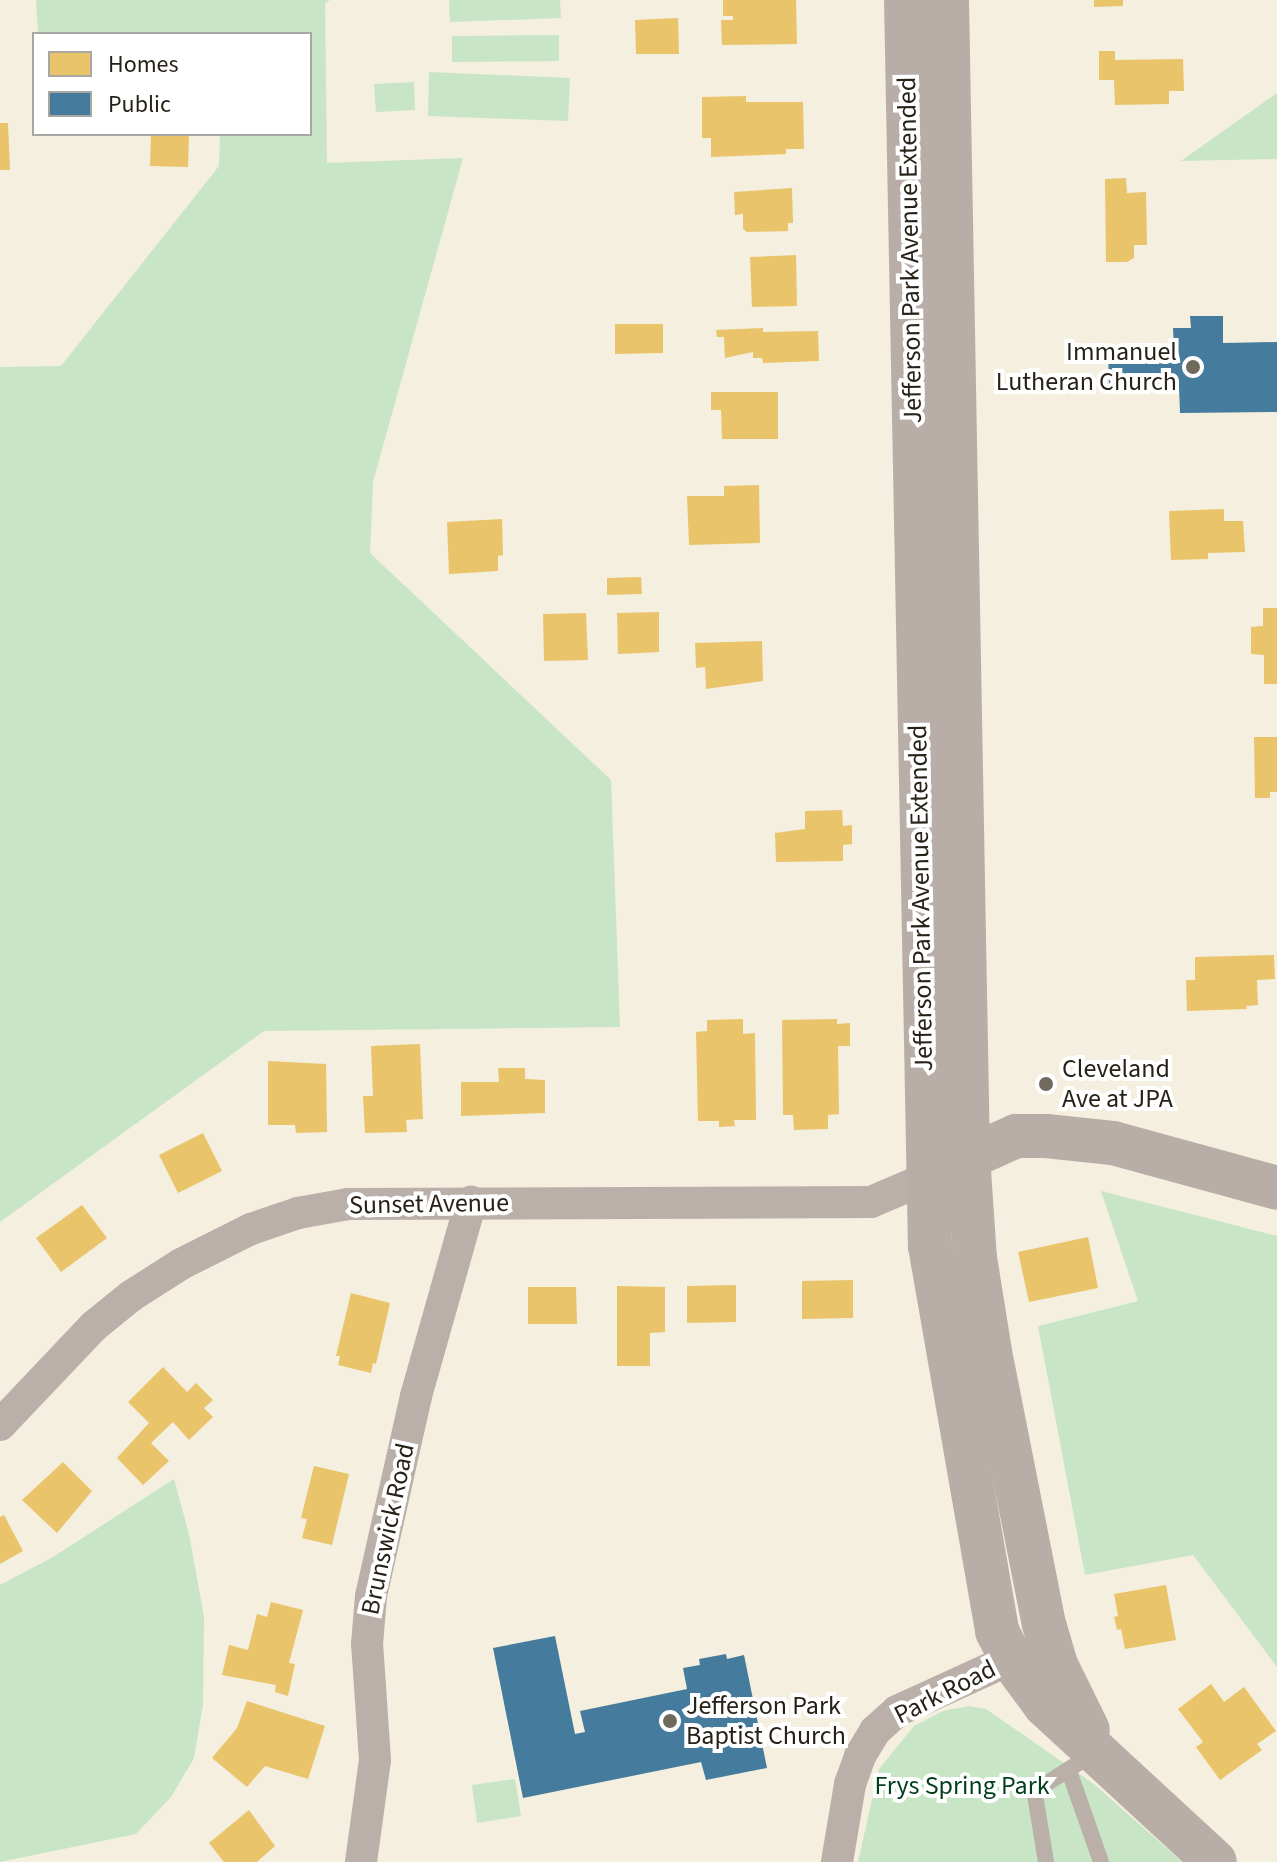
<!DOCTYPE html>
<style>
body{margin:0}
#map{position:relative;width:1277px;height:1862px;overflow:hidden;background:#f4efde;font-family:"Source Sans 3",sans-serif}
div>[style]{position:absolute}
.green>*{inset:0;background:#c8e5c6}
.homes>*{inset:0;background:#e9c46a}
.public>*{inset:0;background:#457b9d}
.lane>*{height:16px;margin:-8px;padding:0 8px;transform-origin:8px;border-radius:8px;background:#bbafaa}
.street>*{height:32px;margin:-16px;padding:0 16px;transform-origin:16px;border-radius:16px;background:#bbafaa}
.secondary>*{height:44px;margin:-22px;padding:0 22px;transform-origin:22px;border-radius:22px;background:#b9aea7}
.dots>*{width:22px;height:22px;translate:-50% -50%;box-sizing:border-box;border:4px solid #fff;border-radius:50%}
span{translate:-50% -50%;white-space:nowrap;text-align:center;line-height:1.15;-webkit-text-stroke:8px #fff;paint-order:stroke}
.street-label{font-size:26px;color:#272217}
.poi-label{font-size:26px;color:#272217}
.right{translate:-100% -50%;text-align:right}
.left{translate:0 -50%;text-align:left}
.park-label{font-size:26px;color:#013f1c}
.legend{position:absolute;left:32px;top:32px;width:280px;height:104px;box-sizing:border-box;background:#fff;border:2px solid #a9a7a2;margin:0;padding:10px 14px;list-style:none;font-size:24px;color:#272217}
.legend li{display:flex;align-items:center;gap:16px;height:40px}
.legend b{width:40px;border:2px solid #a9a7a2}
</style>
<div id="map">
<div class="green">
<i style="clip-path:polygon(36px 0,330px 0,325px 3px,327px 163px,463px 158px,373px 482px,370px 553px,611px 780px,620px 1027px,264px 1031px,0 1222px,0 367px,61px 366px,219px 166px,220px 134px,310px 134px,310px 34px,38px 34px)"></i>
<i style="clip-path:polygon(449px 0,560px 0,561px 18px,450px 22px)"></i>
<i style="clip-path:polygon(559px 35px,559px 61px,452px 62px,452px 36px)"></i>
<i style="clip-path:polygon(429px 72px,570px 78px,568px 121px,428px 116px)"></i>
<i style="clip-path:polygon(414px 82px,415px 110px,376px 112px,374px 84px)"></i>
<i style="clip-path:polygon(1277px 93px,1277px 159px,1181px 161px)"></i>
<i style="clip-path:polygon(1101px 1191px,1277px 1236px,1277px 1667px,1193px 1555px,1085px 1575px,1038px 1326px,1138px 1301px)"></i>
<i style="clip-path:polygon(174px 1479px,189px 1534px,204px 1617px,203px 1705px,194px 1758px,171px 1797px,136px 1834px,0 1862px,0 1585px,53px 1557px)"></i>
<i style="clip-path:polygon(969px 1706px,986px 1709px,1094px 1784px,1182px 1862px,858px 1862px,879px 1769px,914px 1726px,943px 1711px)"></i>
<i style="clip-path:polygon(515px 1779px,521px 1816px,477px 1823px,472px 1785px)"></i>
</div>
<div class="homes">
<i style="clip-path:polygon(723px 0,796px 0,797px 44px,722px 45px,721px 20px,733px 20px,733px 16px,723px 16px)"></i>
<i style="clip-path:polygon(1094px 0,1123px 0,1123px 6px,1094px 7px)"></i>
<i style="clip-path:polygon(678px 18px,679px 54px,636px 54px,635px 20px)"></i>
<i style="clip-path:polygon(1099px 51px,1115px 51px,1115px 60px,1183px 59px,1184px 91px,1169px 91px,1169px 104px,1115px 105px,1114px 80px,1099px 80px)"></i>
<i style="clip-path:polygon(746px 96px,746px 102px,803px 102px,804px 149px,786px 149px,786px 154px,711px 157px,711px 138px,702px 138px,702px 97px)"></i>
<i style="clip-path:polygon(0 123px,8px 123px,10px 170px,0 170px)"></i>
<i style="clip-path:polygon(151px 134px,189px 134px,188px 167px,150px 166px)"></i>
<i style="clip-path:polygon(1126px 178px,1127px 193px,1146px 192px,1147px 245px,1134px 245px,1134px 258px,1127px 262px,1106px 262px,1105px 179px)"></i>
<i style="clip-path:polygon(792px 188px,793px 223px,788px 223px,788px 231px,747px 232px,743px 229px,743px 214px,735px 215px,734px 192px)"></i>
<i style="clip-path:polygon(796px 255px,797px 306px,752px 307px,750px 257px)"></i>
<i style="clip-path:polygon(615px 324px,663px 324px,663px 353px,615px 354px)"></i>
<i style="clip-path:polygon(763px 328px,763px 332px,818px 331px,819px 361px,763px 363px,762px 358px,753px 358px,753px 352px,725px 358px,724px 337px,717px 337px,716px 330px)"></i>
<i style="clip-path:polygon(711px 392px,778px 392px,778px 439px,722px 439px,721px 410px,711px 410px)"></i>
<i style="clip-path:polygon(759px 485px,760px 543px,689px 545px,687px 496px,724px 496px,724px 486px)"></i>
<i style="clip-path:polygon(1224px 509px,1224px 521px,1243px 521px,1245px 552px,1208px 553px,1208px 559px,1171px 560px,1169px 511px)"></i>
<i style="clip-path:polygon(502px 519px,503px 555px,498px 556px,498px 571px,449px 574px,447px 522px)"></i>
<i style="clip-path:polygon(641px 577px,642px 594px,607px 595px,607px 578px)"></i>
<i style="clip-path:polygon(1263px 608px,1277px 608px,1277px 684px,1264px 684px,1264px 655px,1251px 654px,1251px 627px,1263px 626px)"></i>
<i style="clip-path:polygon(659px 612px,659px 652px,618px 654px,617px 613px)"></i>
<i style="clip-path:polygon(586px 613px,588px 660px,544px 661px,543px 614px)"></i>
<i style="clip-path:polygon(762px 641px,763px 681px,706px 689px,705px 667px,696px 668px,695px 643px)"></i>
<i style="clip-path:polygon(1254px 737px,1277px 737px,1277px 792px,1270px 792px,1270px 798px,1255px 798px)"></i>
<i style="clip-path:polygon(842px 810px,843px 826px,852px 825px,852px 844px,843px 845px,843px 861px,776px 862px,775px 833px,805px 829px,805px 811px)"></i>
<i style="clip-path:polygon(1274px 955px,1275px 979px,1257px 980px,1258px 1005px,1246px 1006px,1247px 1009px,1187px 1011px,1186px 980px,1195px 980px,1195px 957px)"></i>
<i style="clip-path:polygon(743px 1019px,743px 1034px,755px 1033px,756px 1120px,734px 1120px,735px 1126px,719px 1127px,719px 1121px,698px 1121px,696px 1032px,707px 1031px,707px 1020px)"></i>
<i style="clip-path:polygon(837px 1019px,837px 1024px,850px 1023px,850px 1046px,838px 1046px,839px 1114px,828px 1115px,828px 1129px,794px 1130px,793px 1115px,783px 1115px,782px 1020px)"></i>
<i style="clip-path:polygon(420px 1044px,423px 1119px,406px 1120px,407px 1132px,365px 1133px,363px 1096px,373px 1096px,371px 1046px)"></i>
<i style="clip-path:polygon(268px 1061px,326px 1064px,327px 1132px,296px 1133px,295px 1125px,268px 1125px)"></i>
<i style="clip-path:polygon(498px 1068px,525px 1068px,525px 1079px,545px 1080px,545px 1113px,461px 1116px,461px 1082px,499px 1082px)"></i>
<i style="clip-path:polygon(203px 1133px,222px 1171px,178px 1193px,159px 1155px)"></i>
<i style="clip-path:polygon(82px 1205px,107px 1238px,61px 1272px,36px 1238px)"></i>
<i style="clip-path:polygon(1088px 1237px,1098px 1288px,1029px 1302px,1018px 1252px)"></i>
<i style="clip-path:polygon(853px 1280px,853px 1318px,802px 1319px,802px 1281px)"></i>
<i style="clip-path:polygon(736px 1285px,736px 1322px,687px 1323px,687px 1286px)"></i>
<i style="clip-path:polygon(617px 1286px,665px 1287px,665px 1332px,650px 1333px,650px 1366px,617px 1366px)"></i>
<i style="clip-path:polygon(528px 1287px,576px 1287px,577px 1324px,528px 1324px)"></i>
<i style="clip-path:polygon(351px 1293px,390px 1303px,376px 1364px,373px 1363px,371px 1373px,338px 1365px,340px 1356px,336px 1356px)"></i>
<i style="clip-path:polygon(163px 1367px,187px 1392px,196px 1383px,213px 1400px,204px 1408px,213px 1417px,189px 1440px,173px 1422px,151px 1443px,169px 1461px,143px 1485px,117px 1458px,149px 1423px,128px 1402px)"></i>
<i style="clip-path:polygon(63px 1462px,92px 1491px,57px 1533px,22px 1500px)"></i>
<i style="clip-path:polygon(314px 1466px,349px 1474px,332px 1545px,302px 1538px,307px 1519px,301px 1518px)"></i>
<i style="clip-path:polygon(4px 1515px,23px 1551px,0 1564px,0 1517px)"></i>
<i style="clip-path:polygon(1166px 1585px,1176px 1640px,1125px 1649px,1121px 1629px,1117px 1630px,1114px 1617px,1118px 1616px,1114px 1594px)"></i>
<i style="clip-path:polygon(271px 1602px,303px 1610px,289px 1663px,295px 1664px,288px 1696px,275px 1692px,276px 1685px,222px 1675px,229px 1645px,248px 1650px,257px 1614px,267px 1617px)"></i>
<i style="clip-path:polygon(1211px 1684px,1224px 1702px,1244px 1687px,1276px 1731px,1257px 1744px,1262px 1750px,1220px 1780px,1196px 1747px,1203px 1742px,1178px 1709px)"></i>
<i style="clip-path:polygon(247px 1701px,325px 1726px,308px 1779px,265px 1766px,247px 1787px,212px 1758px,237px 1728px)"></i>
<i style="clip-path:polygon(249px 1810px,275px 1846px,257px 1862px,224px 1862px,209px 1843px)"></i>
</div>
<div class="public">
<i style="clip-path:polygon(1190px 316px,1223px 316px,1223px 343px,1277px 342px,1277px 412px,1180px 413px,1179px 387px,1109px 388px,1108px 347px,1174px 346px,1173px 328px,1191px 328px)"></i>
<i style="clip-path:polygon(555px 1636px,575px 1734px,585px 1732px,580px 1711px,687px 1689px,683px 1668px,700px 1665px,699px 1659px,726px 1654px,727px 1659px,744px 1655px,767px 1768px,706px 1780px,701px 1762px,523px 1798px,493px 1648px)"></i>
</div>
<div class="lane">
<i style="left:1069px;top:1771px;width:96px;rotate:70.6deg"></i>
<i style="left:1046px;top:1862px;width:68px;rotate:-99.3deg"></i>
<i style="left:1035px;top:1795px;width:10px;rotate:-53deg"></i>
<i style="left:1041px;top:1787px;width:65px;rotate:-32.5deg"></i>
</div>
<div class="street">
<i style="left:0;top:1425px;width:137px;rotate:-46.5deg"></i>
<i style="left:94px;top:1326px;width:48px;rotate:-39deg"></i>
<i style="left:131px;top:1296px;width:59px;rotate:-32.6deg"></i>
<i style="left:181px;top:1264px;width:78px;rotate:-26.6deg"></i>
<i style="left:251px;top:1229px;width:50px;rotate:-18.8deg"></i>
<i style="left:298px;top:1213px;width:51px;rotate:-10.2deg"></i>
<i style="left:348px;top:1204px;width:523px;rotate:-0.22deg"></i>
<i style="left:871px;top:1202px;width:61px;rotate:-23.2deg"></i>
<i style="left:361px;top:1862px;width:103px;rotate:-82.2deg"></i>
<i style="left:375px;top:1760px;width:116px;rotate:-93.9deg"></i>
<i style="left:367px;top:1644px;width:48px;rotate:-85.2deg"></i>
<i style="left:371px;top:1596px;width:205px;rotate:-77.3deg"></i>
<i style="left:416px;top:1396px;width:202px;rotate:-74.2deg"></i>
<i style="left:837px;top:1862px;width:79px;rotate:-80.5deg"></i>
<i style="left:850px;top:1784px;width:30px;rotate:-70deg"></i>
<i style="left:860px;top:1756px;width:29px;rotate:-59deg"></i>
<i style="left:875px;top:1731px;width:30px;rotate:-42deg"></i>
<i style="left:897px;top:1711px;width:125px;rotate:-24.5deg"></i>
</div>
<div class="secondary">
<i style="left:906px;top:0;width:1246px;rotate:88.9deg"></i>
<i style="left:930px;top:1246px;width:391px;rotate:80.1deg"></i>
<i style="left:997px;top:1631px;width:31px;rotate:63deg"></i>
<i style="left:1011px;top:1659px;width:57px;rotate:53.5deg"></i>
<i style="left:1045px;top:1705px;width:231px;rotate:42.7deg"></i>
<i style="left:947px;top:0;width:1156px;rotate:88.96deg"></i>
<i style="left:968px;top:1156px;width:102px;rotate:86.1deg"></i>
<i style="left:975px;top:1258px;width:95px;rotate:80.9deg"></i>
<i style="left:990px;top:1352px;width:277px;rotate:78.8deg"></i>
<i style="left:1044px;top:1624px;width:43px;rotate:73.7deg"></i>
<i style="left:1056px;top:1665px;width:72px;rotate:63.8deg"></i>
<i style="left:943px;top:1169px;width:80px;rotate:-24.3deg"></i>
<i style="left:1016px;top:1136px;width:30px"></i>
<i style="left:1046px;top:1136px;width:67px;rotate:6deg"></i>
<i style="left:1113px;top:1143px;width:170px;rotate:15.3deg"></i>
</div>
<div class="dots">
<i style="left:1193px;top:367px;background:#6f6a5d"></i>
<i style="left:1046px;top:1084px;background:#6f6a5d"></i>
<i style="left:670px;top:1721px;background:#6f6a5d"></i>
</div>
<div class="street-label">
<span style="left:910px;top:250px;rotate:-91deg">Jefferson Park Avenue Extended</span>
<span style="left:921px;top:898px;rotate:-91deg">Jefferson Park Avenue Extended</span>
<span style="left:429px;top:1204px;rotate:-1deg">Sunset Avenue</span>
<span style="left:388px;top:1529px;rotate:-78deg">Brunswick Road</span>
<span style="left:945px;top:1692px;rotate:-27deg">Park Road</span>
</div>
<div class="poi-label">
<span class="right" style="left:1177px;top:367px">Immanuel<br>Lutheran Church</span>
<span class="left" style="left:1062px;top:1084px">Cleveland<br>Ave at JPA</span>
<span class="left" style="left:686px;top:1721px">Jefferson Park<br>Baptist Church</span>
</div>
<div class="park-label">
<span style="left:962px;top:1786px">Frys Spring Park</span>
</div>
<ul class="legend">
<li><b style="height:22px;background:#e9c46a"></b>Homes</li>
<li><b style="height:22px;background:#457b9d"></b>Public</li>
</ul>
</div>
